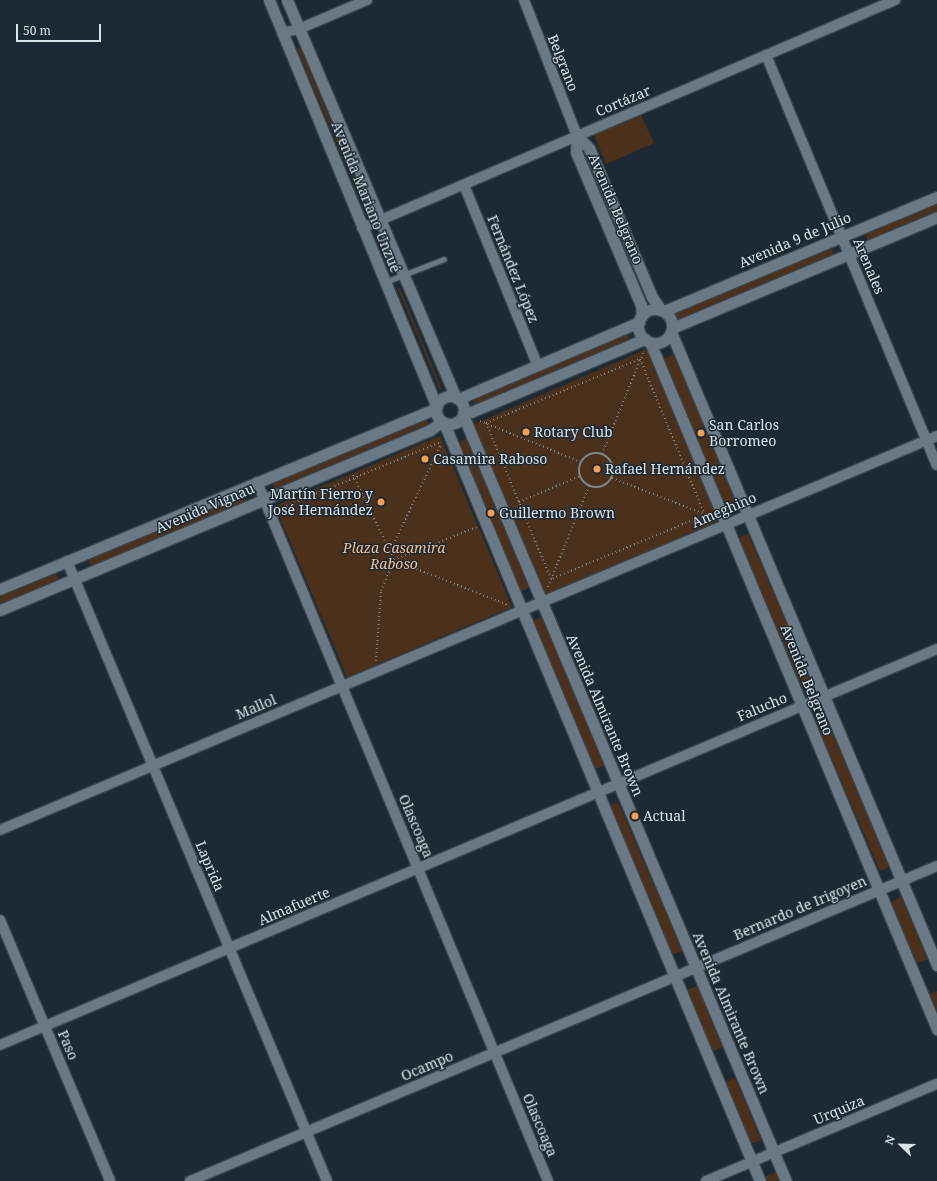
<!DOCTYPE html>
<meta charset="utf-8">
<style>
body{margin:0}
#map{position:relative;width:937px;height:1181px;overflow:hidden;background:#1d2a33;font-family:"Noto Serif",serif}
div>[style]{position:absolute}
.green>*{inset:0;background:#4b311c}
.path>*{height:2px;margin-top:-1px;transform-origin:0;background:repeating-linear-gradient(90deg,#7b868d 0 1px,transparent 0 4px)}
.path>.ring{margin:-1px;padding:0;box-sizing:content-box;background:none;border:2px solid #7b868d;border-radius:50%}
.roads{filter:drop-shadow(1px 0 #39444b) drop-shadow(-1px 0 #39444b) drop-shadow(0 1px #39444b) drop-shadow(0 -1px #39444b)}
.service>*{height:5px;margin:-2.5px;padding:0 2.5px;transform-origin:2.5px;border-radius:2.5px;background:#6a7983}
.minor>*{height:10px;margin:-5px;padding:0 5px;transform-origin:5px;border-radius:5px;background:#6a7983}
.tertiary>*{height:11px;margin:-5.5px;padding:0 5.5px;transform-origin:5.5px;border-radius:5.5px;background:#6a7983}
.tertiary>.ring{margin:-5.5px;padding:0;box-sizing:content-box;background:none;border:11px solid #6a7983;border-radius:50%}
.secondary>*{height:11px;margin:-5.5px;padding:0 5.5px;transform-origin:5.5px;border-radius:5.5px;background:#6a7983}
.secondary>.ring{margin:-5.5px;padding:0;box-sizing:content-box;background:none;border:11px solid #6a7983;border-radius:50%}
.dots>*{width:11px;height:11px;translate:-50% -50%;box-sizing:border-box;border:2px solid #1d2a33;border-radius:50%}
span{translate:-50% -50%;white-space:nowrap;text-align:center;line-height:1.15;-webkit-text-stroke:3px #1d2a33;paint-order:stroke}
.street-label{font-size:14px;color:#dae3e8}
.poi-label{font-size:14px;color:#dae3e8}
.left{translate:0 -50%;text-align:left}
.right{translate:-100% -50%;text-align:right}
.park-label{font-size:14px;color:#f8bd92;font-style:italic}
.north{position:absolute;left:881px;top:1125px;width:40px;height:40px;-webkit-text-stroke:3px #1d2a33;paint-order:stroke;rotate:293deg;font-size:11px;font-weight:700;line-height:16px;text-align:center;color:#dae3e8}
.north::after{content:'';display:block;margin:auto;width:14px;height:18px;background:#dae3e8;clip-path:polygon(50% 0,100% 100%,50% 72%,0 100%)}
.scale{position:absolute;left:16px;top:24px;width:85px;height:18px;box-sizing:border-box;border:2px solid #dae3e8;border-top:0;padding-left:5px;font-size:12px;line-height:14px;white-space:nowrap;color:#dae3e8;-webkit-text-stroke:3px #1d2a33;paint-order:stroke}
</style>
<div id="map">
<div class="green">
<i style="clip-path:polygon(300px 48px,370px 215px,368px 216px,297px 49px)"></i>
<i style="clip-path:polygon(641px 115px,654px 143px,606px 164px,594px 135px)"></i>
<i style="clip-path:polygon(586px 154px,613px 219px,611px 220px,584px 155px)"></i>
<i style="clip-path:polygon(937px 203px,937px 213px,868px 241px,865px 233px)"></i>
<i style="clip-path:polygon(622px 237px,649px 301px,646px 302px,619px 238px)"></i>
<i style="clip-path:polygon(381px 238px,393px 268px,390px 269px,378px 239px)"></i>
<i style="clip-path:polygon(830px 247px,834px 255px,678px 319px,675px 311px)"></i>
<i style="clip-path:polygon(400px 288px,442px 389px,440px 390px,398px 289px)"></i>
<i style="clip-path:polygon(627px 333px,630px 341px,475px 405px,472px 397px)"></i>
<i style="clip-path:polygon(647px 349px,723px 520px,544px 596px,474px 424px)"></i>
<i style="clip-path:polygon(674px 354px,738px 503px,727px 508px,664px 359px)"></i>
<i style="clip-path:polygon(426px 418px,430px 426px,275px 490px,271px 482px)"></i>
<i style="clip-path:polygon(440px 436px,512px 607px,347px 677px,275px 506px)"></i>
<i style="clip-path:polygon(466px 439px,530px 587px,520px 592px,456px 443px)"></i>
<i style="clip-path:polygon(243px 494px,246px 502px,91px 566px,88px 558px)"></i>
<i style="clip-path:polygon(748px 534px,812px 682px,802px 687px,738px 538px)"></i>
<i style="clip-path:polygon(56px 574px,60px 582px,0 607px,0 597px)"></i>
<i style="clip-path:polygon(543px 616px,606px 765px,596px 769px,532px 621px)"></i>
<i style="clip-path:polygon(826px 718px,890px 867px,880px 871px,816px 722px)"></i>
<i style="clip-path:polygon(618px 802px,682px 951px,671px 955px,608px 807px)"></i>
<i style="clip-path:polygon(901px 897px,927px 959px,917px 963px,891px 902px)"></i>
<i style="clip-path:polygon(697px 986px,722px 1047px,712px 1052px,687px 990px)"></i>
<i style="clip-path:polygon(937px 991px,937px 1011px,930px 994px)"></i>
<i style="clip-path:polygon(735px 1078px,761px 1140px,751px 1144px,726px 1082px)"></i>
<i style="clip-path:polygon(776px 1172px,780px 1181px,768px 1181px,766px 1176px)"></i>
</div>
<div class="path">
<i style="left:640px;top:359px;width:169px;rotate:67.4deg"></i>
<i style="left:705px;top:515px;width:167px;rotate:157.4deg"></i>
<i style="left:551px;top:579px;width:169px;rotate:-112.6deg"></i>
<i style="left:486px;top:423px;width:167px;rotate:-22.6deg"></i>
<i style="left:480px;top:421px;width:109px;rotate:22.1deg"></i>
<i class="ring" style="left:579px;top:453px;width:32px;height:32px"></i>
<i style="left:602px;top:454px;width:109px;rotate:-67.9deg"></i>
<i style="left:353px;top:475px;width:94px;rotate:64.2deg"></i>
<i style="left:394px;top:560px;width:123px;rotate:21.5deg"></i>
<i style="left:612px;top:478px;width:107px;rotate:21.3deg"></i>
<i style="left:519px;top:502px;width:66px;rotate:-23.1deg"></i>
<i style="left:279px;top:509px;width:175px;rotate:-22.5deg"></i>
<i style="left:390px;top:552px;width:119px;rotate:-64.7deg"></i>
<i style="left:548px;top:587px;width:109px;rotate:-67.9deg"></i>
<i style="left:376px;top:661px;width:70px;rotate:-85.9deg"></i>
<i style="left:381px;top:591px;width:34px;rotate:-67deg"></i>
<i style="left:394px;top:560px;width:89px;rotate:-21.7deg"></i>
</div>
<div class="roads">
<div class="service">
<i style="left:385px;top:282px;width:63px;rotate:-21.3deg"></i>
</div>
<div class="minor">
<i style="left:524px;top:0;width:146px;rotate:68.7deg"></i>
<i style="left:282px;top:33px;width:17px;rotate:-13deg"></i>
<i style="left:299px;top:29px;width:74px;rotate:-23.1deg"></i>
<i style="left:766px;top:55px;width:444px;rotate:67.4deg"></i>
<i style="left:464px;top:185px;width:193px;rotate:67.8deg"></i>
<i style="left:362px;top:228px;width:580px;rotate:-23.16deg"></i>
<i style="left:257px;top:482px;width:757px;rotate:67.4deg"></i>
<i style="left:67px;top:561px;width:672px;rotate:67.25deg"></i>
<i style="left:0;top:830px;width:1016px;rotate:-22.81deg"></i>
<i style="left:0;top:920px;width:283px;rotate:67.1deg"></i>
<i style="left:0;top:1045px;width:1017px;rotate:-22.91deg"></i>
<i style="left:190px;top:1181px;width:811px;rotate:-22.86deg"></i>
<i style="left:706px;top:1181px;width:251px;rotate:-22.8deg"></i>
</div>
<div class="tertiary">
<i style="left:577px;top:136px;width:17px;rotate:45deg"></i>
<i style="left:589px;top:148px;width:162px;rotate:67.1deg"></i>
<i style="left:652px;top:297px;width:16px;rotate:55deg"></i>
<i style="left:577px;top:136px;width:16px;rotate:94deg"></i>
<i style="left:576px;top:152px;width:166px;rotate:67deg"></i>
<i style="left:641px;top:305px;width:11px;rotate:85deg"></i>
<i class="ring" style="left:638px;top:309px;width:23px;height:23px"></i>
<i style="left:664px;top:311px;width:296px;rotate:-22.7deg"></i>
<i style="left:672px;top:328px;width:287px;rotate:-22.7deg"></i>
<i style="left:671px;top:332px;width:687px;rotate:67.21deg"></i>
<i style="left:650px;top:342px;width:745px;rotate:67.33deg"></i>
<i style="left:458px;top:399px;width:197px;rotate:-23deg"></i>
<i style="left:463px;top:413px;width:8px;rotate:-7deg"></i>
<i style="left:471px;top:412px;width:189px;rotate:-22.8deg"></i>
</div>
<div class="secondary">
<i style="left:269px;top:0;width:438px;rotate:67.6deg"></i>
<i style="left:287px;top:0;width:432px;rotate:67deg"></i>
<i class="ring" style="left:436px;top:396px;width:17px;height:17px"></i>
<i style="left:463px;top:415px;width:831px;rotate:67.14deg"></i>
<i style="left:444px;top:423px;width:821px;rotate:67.37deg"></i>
<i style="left:0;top:589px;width:472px;rotate:-22.5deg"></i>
<i style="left:0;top:610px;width:466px;rotate:-22.7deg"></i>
<i style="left:430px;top:430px;width:14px;rotate:-34deg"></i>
</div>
</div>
<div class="dots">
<i style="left:526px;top:432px;background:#fb9e51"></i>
<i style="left:701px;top:433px;background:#fb9e51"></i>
<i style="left:425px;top:459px;background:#fb9e51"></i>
<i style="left:597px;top:469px;background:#fb9e51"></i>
<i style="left:381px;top:502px;background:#fb9e51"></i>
<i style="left:491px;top:513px;background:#fb9e51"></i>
<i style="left:635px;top:816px;background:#fb9e51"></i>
</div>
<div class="street-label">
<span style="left:563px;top:63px;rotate:68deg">Belgrano</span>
<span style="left:623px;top:101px;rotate:-23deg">Cortázar</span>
<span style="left:366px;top:197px;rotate:68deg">Avenida Mariano Unzué</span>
<span style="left:616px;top:209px;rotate:67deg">Avenida Belgrano</span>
<span style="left:795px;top:240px;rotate:-23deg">Avenida 9 de Julio</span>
<span style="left:869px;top:266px;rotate:67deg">Arenales</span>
<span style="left:513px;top:269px;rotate:68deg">Fernández López</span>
<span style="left:205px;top:508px;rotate:-23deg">Avenida Vignau</span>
<span style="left:724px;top:510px;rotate:-23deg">Ameghino</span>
<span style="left:807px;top:680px;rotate:68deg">Avenida Belgrano</span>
<span style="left:256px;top:707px;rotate:-23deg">Mallol</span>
<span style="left:762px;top:707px;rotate:-23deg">Falucho</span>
<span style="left:605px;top:715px;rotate:67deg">Avenida Almirante Brown</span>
<span style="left:416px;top:826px;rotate:67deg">Olascoaga</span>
<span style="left:210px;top:866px;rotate:67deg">Laprida</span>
<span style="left:294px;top:906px;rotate:-23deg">Almafuerte</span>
<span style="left:800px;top:908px;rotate:-23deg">Bernardo de Irigoyen</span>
<span style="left:731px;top:1013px;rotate:67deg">Avenida Almirante Brown</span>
<span style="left:68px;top:1045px;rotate:67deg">Paso</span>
<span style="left:427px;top:1066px;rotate:-23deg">Ocampo</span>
<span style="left:839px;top:1110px;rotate:-23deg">Urquiza</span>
<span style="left:540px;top:1125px;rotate:67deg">Olascoaga</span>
</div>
<div class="poi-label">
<span class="left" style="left:709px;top:433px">San Carlos<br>Borromeo</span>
<span class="left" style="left:534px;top:432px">Rotary Club</span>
<span class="left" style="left:433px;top:459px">Casamira Raboso</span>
<span class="left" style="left:605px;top:469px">Rafael Hernández</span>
<span class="right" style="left:373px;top:502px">Martín Fierro y<br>José Hernández</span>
<span class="left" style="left:499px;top:513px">Guillermo Brown</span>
<span class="left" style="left:643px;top:816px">Actual</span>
</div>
<div class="park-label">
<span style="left:394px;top:556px">Plaza Casamira<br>Raboso</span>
</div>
<div class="north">N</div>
<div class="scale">50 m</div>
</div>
